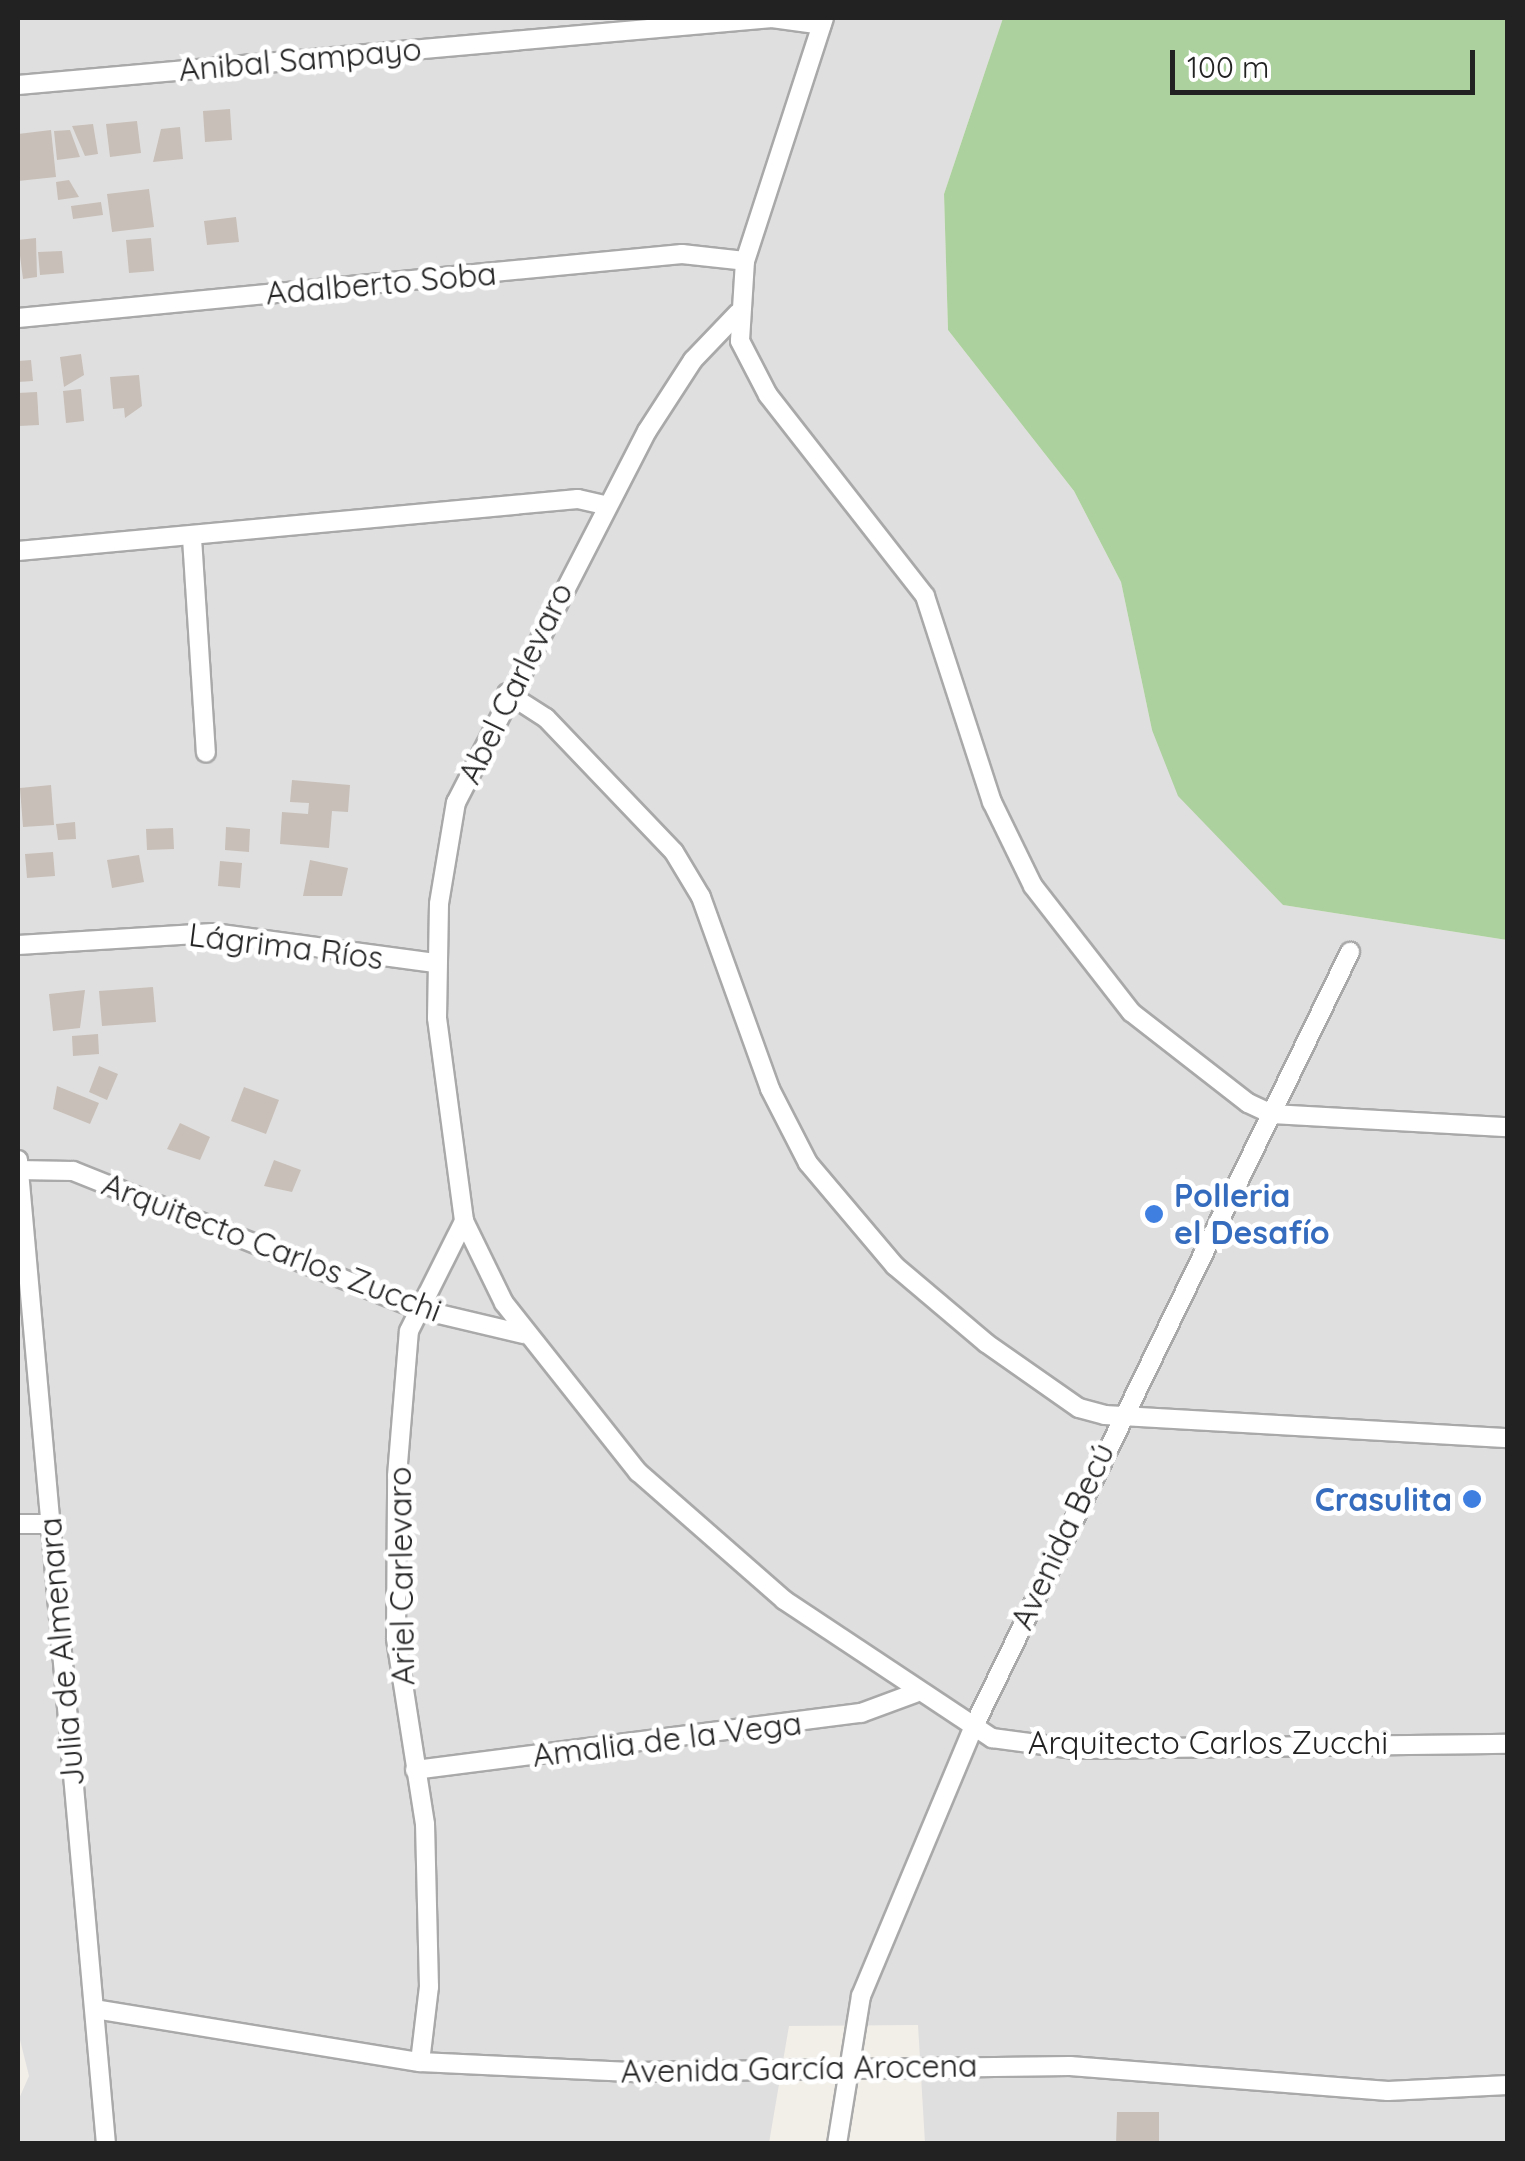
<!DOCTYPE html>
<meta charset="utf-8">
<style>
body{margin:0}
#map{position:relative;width:1525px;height:2161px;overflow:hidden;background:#f2efe9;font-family:Quicksand,sans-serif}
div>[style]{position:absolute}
.residential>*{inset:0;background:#e0dfdf}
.forest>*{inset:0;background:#add19e}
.building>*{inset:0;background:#c7bfb8}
.roads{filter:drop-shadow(2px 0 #a9a9a9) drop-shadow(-2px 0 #a9a9a9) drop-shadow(0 2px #a9a9a9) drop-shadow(0 -2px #a9a9a9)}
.minor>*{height:18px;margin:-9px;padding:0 9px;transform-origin:9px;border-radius:9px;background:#fff}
.dots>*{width:28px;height:28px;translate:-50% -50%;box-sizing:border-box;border:5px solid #fff;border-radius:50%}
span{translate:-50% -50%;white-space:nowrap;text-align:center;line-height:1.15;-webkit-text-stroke:10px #fff;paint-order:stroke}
.street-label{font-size:32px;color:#222}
.shop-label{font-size:32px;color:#366cbe;font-weight:700}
.left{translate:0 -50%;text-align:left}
.right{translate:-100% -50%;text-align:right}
.frame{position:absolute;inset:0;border:20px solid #222;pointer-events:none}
.scale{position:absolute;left:1170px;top:50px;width:305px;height:45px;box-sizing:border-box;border:5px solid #222;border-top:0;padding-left:12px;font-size:30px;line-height:35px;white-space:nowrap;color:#222;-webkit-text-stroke:8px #fff;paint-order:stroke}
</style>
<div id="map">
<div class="residential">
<i style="clip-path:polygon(18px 18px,1003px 18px,944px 194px,948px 330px,1074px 491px,1121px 582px,1152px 730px,1283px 905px,1507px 940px,1507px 2143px,925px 2143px,918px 2025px,789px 2026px,769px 2143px,18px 2143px,18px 2101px,29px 2076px,18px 2032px)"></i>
</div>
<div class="forest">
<i style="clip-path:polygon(1003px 18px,1507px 18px,1507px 940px,1283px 905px,1178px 796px,1152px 730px,1121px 582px,1074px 491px,948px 330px,944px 194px)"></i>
</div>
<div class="building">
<i style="clip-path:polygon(230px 109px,232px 140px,205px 142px,203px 111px)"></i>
<i style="clip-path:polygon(137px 121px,141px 153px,110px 157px,106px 124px)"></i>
<i style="clip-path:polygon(93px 124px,98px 154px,85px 156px,72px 126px)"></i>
<i style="clip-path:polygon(180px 127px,183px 159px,153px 162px,161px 129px)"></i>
<i style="clip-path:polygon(51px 130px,56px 177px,18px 181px,18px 134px)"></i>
<i style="clip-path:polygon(70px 130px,80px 157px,57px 160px,54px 131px)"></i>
<i style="clip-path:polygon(69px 180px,79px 197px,58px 200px,56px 182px)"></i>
<i style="clip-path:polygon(149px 189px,154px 227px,112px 232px,107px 194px)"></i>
<i style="clip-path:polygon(101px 202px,103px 215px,73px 219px,71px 206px)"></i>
<i style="clip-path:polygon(236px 217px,239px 242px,207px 245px,204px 221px)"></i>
<i style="clip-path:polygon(36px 238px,37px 277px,23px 279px,18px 240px)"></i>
<i style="clip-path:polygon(151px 238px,154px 271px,129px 273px,126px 240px)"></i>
<i style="clip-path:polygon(62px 251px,64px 273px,40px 275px,38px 252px)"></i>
<i style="clip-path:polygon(81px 354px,84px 375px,64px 387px,60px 357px)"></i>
<i style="clip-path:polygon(31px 360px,33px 381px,18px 382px,18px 361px)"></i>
<i style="clip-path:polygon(139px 375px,142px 406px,125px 418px,124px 408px,113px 409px,110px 377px)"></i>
<i style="clip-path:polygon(81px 389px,84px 421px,66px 423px,63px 391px)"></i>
<i style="clip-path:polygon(37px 392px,39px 425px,19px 426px,18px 393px)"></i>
<i style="clip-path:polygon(292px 780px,350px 785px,348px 812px,332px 811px,329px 848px,280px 844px,282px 812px,308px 814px,309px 803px,290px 802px)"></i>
<i style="clip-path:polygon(51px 785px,54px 825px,23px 827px,20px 788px)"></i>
<i style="clip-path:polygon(75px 822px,76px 839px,58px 840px,56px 824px)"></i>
<i style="clip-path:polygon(226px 827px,250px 829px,249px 852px,225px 850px)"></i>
<i style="clip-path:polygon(173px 828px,174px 849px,147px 850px,146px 829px)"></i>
<i style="clip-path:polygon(53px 852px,55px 876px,27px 878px,25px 854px)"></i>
<i style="clip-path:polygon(139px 855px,144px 882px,112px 888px,107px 860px)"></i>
<i style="clip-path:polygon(310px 860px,348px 868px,342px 896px,303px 896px)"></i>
<i style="clip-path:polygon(220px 861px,242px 863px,240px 888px,218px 886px)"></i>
<i style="clip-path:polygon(153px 987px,156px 1022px,102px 1026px,99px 991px)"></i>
<i style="clip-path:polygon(85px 990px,80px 1028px,53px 1031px,49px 994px)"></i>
<i style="clip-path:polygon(98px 1034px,99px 1054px,73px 1056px,72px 1036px)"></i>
<i style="clip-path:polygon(99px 1066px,118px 1074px,107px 1100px,89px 1092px)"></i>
<i style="clip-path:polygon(57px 1086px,99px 1103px,90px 1124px,53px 1109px)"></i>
<i style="clip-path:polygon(244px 1087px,279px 1100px,266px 1134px,231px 1121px)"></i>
<i style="clip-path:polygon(180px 1123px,210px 1137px,200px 1160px,167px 1149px)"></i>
<i style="clip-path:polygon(274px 1160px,301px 1170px,292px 1192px,264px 1186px)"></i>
<i style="clip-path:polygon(1117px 2112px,1159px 2112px,1159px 2144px,1116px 2144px)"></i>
</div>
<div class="roads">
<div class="minor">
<i style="left:824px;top:18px;width:256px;rotate:108deg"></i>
<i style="left:745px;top:261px;width:80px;rotate:93.6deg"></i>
<i style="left:740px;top:341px;width:61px;rotate:62.6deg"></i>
<i style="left:768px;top:395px;width:255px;rotate:52deg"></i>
<i style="left:925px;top:596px;width:217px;rotate:72deg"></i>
<i style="left:992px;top:802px;width:93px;rotate:64deg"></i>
<i style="left:1033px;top:886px;width:160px;rotate:52.1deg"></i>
<i style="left:1131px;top:1012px;width:148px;rotate:37.9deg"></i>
<i style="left:1248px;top:1103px;width:26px;rotate:25deg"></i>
<i style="left:1272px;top:1114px;width:236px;rotate:3.2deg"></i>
<i style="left:18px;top:85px;width:757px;rotate:-5.08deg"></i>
<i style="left:772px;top:18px;width:50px;rotate:8deg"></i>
<i style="left:738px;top:313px;width:65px;rotate:133.8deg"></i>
<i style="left:693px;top:360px;width:85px;rotate:122.9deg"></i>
<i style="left:647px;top:431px;width:417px;rotate:117.2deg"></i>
<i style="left:456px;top:802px;width:103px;rotate:99.5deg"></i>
<i style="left:439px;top:904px;width:114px;rotate:91deg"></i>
<i style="left:437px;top:1018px;width:205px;rotate:82.4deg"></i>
<i style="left:464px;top:1221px;width:91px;rotate:64deg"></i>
<i style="left:504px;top:1303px;width:216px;rotate:51.6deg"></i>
<i style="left:638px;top:1472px;width:194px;rotate:41.2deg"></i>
<i style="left:784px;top:1600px;width:250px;rotate:33.6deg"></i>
<i style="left:992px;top:1738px;width:83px;rotate:7.6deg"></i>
<i style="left:1074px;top:1749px;width:434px;rotate:-0.7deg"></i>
<i style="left:18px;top:318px;width:667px;rotate:-5.51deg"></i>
<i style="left:682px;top:254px;width:63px;rotate:6.3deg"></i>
<i style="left:192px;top:538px;width:215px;rotate:86.3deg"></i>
<i style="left:18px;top:551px;width:562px;rotate:-5.31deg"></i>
<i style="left:578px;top:499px;width:27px;rotate:13deg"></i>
<i style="left:507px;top:693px;width:46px;rotate:32.7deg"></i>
<i style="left:546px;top:718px;width:185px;rotate:46.3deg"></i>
<i style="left:674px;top:852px;width:52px;rotate:59deg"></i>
<i style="left:701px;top:897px;width:204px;rotate:70.2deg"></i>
<i style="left:770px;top:1089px;width:83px;rotate:62.8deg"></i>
<i style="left:808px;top:1163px;width:135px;rotate:49.8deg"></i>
<i style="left:895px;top:1266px;width:119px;rotate:40.2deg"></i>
<i style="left:986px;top:1343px;width:113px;rotate:35deg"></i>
<i style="left:1079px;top:1408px;width:27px;rotate:15deg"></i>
<i style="left:1105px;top:1415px;width:404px;rotate:3.3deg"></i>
<i style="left:18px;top:945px;width:195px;rotate:-3.5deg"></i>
<i style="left:213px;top:933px;width:224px;rotate:7.7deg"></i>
<i style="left:18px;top:1160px;width:988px;rotate:84.89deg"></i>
<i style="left:18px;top:1170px;width:55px;rotate:1deg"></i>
<i style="left:73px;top:1171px;width:372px;rotate:21.8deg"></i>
<i style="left:418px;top:1309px;width:109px;rotate:13.3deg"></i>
<i style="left:18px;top:1524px;width:32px"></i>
<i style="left:415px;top:1770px;width:450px;rotate:-7.3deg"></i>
<i style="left:861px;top:1713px;width:58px;rotate:-20.3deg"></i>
<i style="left:95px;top:2009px;width:329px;rotate:9.3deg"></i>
<i style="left:420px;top:2062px;width:216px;rotate:2.7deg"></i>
<i style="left:636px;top:2072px;width:434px;rotate:-0.8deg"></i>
<i style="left:1070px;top:2066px;width:319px;rotate:4.5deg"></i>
<i style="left:1388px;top:2091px;width:120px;rotate:-2.9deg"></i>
<i style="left:420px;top:2062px;width:76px;rotate:-83.2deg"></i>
<i style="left:429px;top:1987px;width:163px;rotate:-91.4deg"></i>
<i style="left:425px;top:1824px;width:188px;rotate:-98.9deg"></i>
<i style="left:396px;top:1638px;width:162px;rotate:-89.6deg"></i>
<i style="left:397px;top:1476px;width:145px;rotate:-85.3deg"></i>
<i style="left:409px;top:1331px;width:123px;rotate:-63.4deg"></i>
<i style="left:837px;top:2144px;width:150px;rotate:-80.8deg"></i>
<i style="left:861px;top:1996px;width:290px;rotate:-67.3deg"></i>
<i style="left:973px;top:1728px;width:863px;rotate:-64.09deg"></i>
</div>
</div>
<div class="dots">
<i style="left:1154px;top:1214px;background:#3f7fe0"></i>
<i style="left:1472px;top:1499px;background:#3f7fe0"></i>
</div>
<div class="street-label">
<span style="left:300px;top:59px;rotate:-5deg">Anibal Sampayo</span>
<span style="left:381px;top:283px;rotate:-5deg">Adalberto Soba</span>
<span style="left:515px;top:683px;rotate:-64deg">Abel Carlevaro</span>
<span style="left:286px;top:946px;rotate:7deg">Lágrima Ríos</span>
<span style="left:272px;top:1247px;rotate:21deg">Arquitecto Carlos Zucchi</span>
<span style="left:1062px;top:1536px;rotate:-65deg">Avenida Becú</span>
<span style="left:401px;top:1576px;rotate:-91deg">Ariel Carlevaro</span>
<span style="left:61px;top:1652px;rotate:-95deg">Julia de Almenara</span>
<span style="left:667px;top:1739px;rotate:-7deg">Amalia de la Vega</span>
<span style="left:1208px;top:1742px">Arquitecto Carlos Zucchi</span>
<span style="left:799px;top:2068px;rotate:-1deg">Avenida García Arocena</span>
</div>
<div class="shop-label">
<span class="left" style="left:1174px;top:1214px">Polleria<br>el Desafío</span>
<span class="right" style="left:1452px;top:1499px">Crasulita</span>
</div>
<div class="frame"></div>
<div class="scale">100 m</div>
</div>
